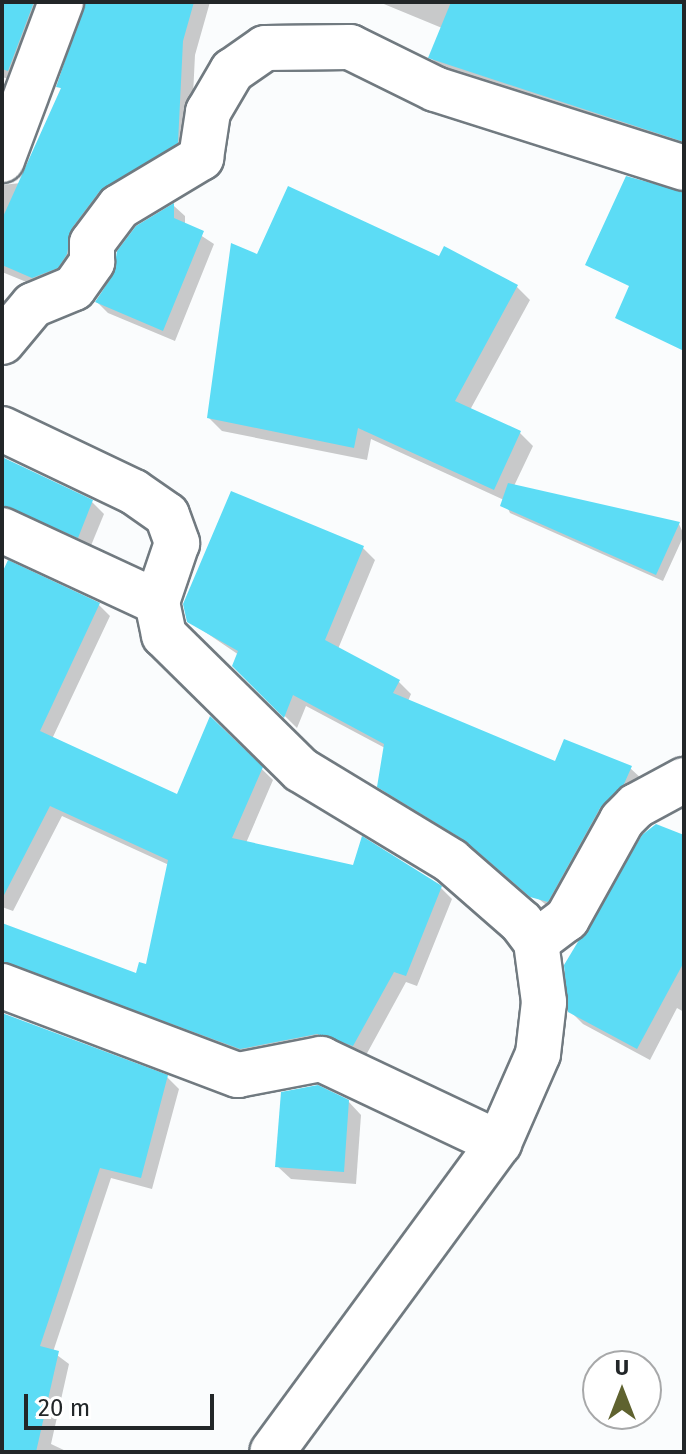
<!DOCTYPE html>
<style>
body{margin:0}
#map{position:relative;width:686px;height:1454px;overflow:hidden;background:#fafcfd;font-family:"Fira Sans",sans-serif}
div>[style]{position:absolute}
.shadow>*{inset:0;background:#0003}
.building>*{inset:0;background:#5cdcf5}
.roads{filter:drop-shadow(2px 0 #717a80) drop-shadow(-2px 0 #717a80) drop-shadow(0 2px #717a80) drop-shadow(0 -2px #717a80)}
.minor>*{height:44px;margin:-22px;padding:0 22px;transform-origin:22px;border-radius:22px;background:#fff}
span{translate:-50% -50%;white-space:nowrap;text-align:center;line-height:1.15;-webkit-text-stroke:6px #fff;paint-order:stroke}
.frame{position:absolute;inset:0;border:4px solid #222628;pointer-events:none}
.north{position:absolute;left:582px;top:1350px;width:80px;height:80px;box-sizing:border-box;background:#fff;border:2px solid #a7a8a9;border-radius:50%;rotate:0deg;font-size:22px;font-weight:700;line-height:32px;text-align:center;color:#222628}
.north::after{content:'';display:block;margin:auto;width:28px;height:36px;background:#5f622f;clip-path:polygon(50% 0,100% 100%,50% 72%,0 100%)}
.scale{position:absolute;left:24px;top:1394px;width:190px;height:36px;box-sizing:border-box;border:4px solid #222628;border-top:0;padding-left:10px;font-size:24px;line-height:28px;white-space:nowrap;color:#222628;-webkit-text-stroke:6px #fff;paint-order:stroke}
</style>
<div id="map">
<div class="shadow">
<i style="clip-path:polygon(2px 2px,55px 2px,22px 83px,2px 77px)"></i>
<i style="clip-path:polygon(87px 2px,210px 2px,195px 55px,190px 156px,46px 290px,2px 272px,2px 185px,21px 183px,63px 90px,58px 86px)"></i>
<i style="clip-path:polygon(379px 2px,684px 2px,684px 149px,443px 70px,430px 57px,442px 28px)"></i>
<i style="clip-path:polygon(174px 206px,185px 216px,185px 225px,214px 244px,175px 341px,108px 313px,97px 302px,137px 227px)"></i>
<i style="clip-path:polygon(258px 256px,440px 259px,517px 287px,530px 300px,470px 410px,520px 433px,533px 446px,514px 486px,679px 524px,684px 535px,663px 581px,510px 513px,504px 500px,371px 439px,367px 460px,222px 431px,209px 418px)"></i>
<i style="clip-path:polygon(2px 459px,92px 502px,104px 514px,90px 548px,2px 522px)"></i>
<i style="clip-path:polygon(362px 547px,375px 560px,338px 649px,399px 682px,411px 694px,408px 701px,556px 763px,630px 768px,643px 780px,559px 915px,479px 852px,392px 799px,379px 786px,385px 748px,306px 706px,297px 728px,234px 666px,239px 655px,189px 621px)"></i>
<i style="clip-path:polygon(2px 578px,99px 605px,110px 616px,52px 739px,178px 797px,211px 719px,273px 780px,246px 843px,441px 888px,452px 899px,417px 986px,406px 982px,365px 1057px,253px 1060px,2px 978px,2px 948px,137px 976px,148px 966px,169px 865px,62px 816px,13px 911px,2px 907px)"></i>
<i style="clip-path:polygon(684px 840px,684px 1012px,677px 1008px,650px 1060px,583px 1024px,570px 1011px)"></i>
<i style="clip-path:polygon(2px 1015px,167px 1077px,179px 1089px,152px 1189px,111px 1178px,53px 1352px,69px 1364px,51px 1444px,68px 1452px,2px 1452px)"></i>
<i style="clip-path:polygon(348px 1101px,361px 1115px,356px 1184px,291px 1179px,277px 1166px)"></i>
</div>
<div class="building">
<i style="clip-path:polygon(2px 2px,34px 2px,8px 71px,2px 69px)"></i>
<i style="clip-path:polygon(85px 2px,194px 2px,183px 41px,178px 143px,99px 192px,72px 228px,67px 254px,58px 268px,32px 278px,2px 265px,2px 219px,61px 88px,56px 87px)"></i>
<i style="clip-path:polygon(451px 2px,684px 2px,684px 142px,428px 58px)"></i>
<i style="clip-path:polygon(626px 176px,684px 192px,684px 351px,615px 318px,629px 286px,585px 265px)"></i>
<i style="clip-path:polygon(288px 186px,439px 256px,444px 246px,518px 285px,455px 401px,521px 431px,494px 490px,358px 428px,354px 448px,207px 418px,231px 243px,257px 254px)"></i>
<i style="clip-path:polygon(174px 203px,174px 218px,204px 231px,163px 331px,95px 302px,113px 275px,117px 251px,136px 226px)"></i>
<i style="clip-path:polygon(2px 457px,93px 500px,78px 538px,2px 505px)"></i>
<i style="clip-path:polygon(508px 483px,680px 522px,656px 575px,500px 506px)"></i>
<i style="clip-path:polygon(231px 491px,364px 546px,325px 640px,400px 680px,393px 693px,555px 761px,564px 739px,632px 766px,624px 784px,600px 808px,548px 902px,530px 897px,464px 840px,377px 787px,384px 744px,293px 695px,284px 718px,232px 666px,238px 651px,187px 622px,183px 604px)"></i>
<i style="clip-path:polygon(8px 560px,100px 603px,40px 731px,177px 794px,210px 716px,263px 767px,232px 838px,353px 865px,362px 836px,442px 886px,406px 976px,394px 972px,353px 1046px,317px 1034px,240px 1049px,2px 962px,2px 923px,136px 973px,139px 962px,146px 964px,168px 860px,50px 806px,2px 899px,2px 573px)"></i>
<i style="clip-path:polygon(656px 824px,684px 835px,684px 962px,637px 1049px,568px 1012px,564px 965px,642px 835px)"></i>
<i style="clip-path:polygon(2px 1013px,168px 1075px,141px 1178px,100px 1168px,40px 1346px,59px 1351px,36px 1452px,2px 1452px)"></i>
<i style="clip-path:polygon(318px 1085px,349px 1100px,344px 1172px,275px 1167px,281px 1092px)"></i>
</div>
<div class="roads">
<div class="minor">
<i style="left:2px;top:160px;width:169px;rotate:-69.5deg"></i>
<i style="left:2px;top:342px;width:48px;rotate:-50deg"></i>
<i style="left:33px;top:305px;width:44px;rotate:-22.5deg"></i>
<i style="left:74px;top:288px;width:32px;rotate:-55deg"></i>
<i style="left:92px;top:262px;width:19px;rotate:-90deg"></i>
<i style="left:92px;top:243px;width:45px;rotate:-53.1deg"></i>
<i style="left:119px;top:207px;width:96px;rotate:-30.9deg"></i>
<i style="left:201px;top:158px;width:47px;rotate:-81.3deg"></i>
<i style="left:208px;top:112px;width:48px;rotate:-59.7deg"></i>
<i style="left:232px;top:71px;width:40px;rotate:-34.9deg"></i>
<i style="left:265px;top:48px;width:85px;rotate:-0.7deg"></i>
<i style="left:350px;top:47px;width:95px;rotate:26.3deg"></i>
<i style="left:435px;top:89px;width:261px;rotate:17.6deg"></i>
<i style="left:2px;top:429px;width:146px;rotate:25.5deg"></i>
<i style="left:134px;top:492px;width:40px;rotate:34.9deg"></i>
<i style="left:167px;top:515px;width:30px;rotate:70deg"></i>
<i style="left:177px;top:543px;width:62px;rotate:108.7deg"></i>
<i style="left:157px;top:602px;width:34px;rotate:78deg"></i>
<i style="left:164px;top:635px;width:192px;rotate:44.6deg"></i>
<i style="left:301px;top:770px;width:175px;rotate:31.2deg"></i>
<i style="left:451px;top:861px;width:93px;rotate:41.1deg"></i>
<i style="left:521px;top:922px;width:25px;rotate:53deg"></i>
<i style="left:536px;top:942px;width:61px;rotate:82.4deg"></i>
<i style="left:544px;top:1002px;width:52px;rotate:96.6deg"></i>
<i style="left:538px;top:1054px;width:97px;rotate:113.7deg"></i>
<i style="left:499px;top:1143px;width:383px;rotate:126.3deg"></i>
<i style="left:2px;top:530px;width:171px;rotate:24.9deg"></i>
<i style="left:536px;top:942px;width:39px;rotate:-37deg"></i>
<i style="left:567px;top:919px;width:113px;rotate:-60.9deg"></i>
<i style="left:622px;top:820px;width:20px;rotate:-45deg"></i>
<i style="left:636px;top:806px;width:55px;rotate:-28.4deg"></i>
<i style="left:2px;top:986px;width:252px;rotate:20.7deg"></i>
<i style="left:238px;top:1075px;width:85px;rotate:-10.9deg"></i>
<i style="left:321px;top:1059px;width:197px;rotate:25.3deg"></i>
</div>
</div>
<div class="frame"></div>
<div class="north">U</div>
<div class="scale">20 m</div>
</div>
